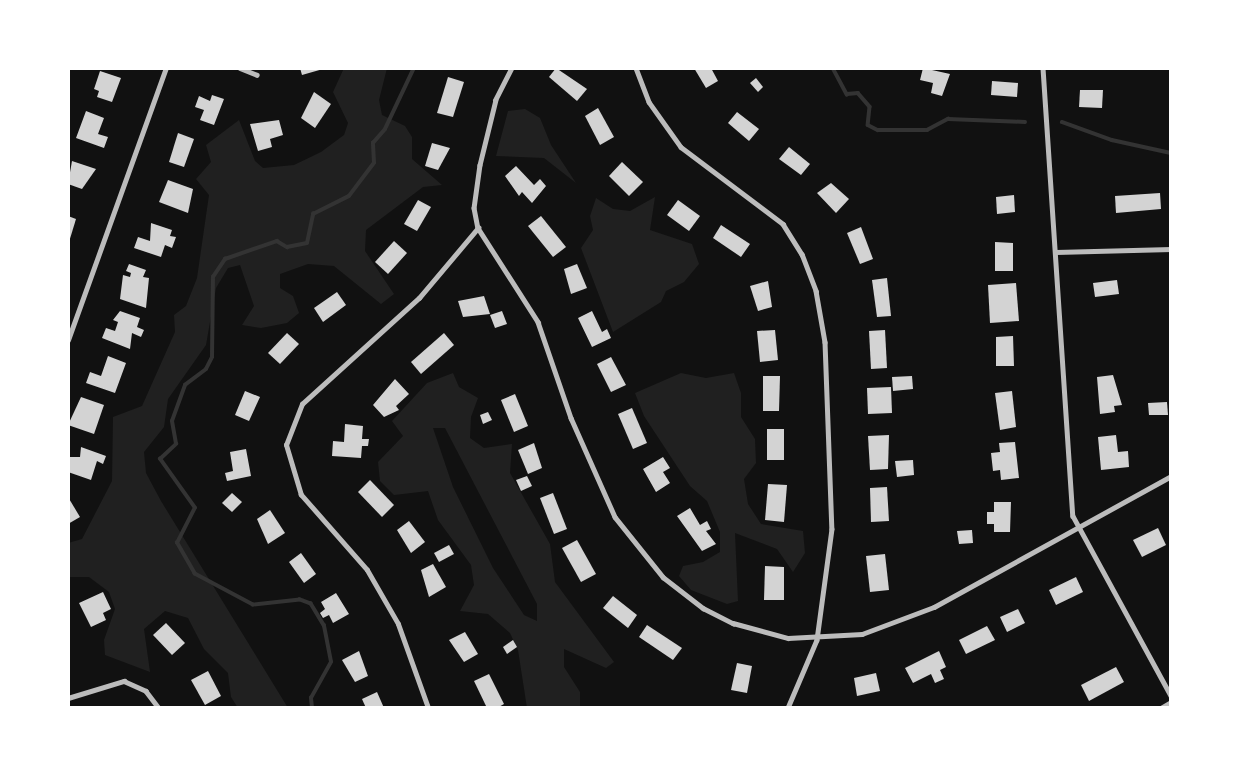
<!DOCTYPE html>
<style>
body{margin:0}
#map{position:relative;width:1239px;height:776px;overflow:hidden;background:#111;font-family:Rubik,sans-serif}
div>[style]{position:absolute}
.green>*{inset:0;background:#202020}
.stream>*{height:3.5px;margin:-1.75px;padding:0 1.75px;transform-origin:1.75px;border-radius:1.75px;background:#333}
.building>*{inset:0;background:#d3d3d3}
.minor>*{height:4.5px;margin:-2.25px;padding:0 2.25px;transform-origin:2.25px;border-radius:2.25px;background:#bcbcbc}
span{translate:-50% -50%;white-space:nowrap;text-align:center;line-height:1.15;-webkit-text-stroke:7px #fff;paint-order:stroke}
.frame{position:absolute;inset:0;border:70px solid #fff;pointer-events:none}
</style>
<div id="map">
<div class="green">
<i style="clip-path:polygon(344px 68px,387px 68px,379px 100px,382px 115px,405px 126px,412px 137px,412px 159px,442px 185px,423px 187px,366px 230px,365px 251px,394px 294px,381px 304px,334px 266px,308px 264px,280px 274px,280px 288px,293px 296px,299px 313px,287px 323px,261px 328px,242px 325px,254px 306px,240px 265px,228px 268px,216px 288px,206px 345px,168px 399px,164px 427px,144px 452px,146px 473px,161px 501px,288px 708px,238px 708px,231px 697px,228px 673px,204px 649px,188px 618px,165px 611px,144px 629px,150px 672px,105px 655px,104px 640px,115px 609px,109px 592px,89px 577px,68px 577px,68px 543px,82px 539px,112px 481px,113px 417px,142px 406px,175px 332px,174px 315px,186px 306px,197px 278px,209px 195px,196px 179px,211px 162px,206px 145px,239px 120px,255px 161px,263px 168px,294px 165px,321px 152px,344px 135px,348px 123px,333px 92px)"></i>
<i style="clip-path:polygon(525px 109px,540px 118px,551px 145px,576px 183px,544px 158px,496px 156px,508px 111px)"></i>
<i style="clip-path:polygon(655px 197px,650px 230px,692px 244px,699px 264px,684px 282px,666px 291px,661px 302px,613px 332px,581px 248px,593px 230px,590px 216px,596px 198px,613px 209px,630px 211px)"></i>
<i style="clip-path:polygon(evenodd,453px 373px,459px 387px,478px 398px,471px 417px,470px 438px,484px 448px,512px 444px,510px 473px,550px 544px,555px 582px,614px 662px,606px 668px,564px 649px,564px 667px,580px 692px,580px 708px,527px 708px,518px 650px,510px 633px,488px 614px,460px 611px,474px 585px,471px 565px,438px 520px,428px 491px,394px 495px,380px 481px,378px 462px,403px 436px,392px 421px,427px 383px,453px 373px,433px 428px,445px 428px,537px 604px,537px 621px,524px 615px,493px 568px,453px 487px,433px 428px)"></i>
<i style="clip-path:polygon(681px 373px,706px 378px,734px 373px,741px 393px,741px 417px,755px 439px,756px 463px,744px 479px,748px 504px,761px 524px,803px 531px,805px 553px,793px 572px,777px 549px,735px 533px,738px 601px,727px 604px,691px 590px,679px 576px,683px 566px,703px 562px,720px 552px,720px 532px,707px 501px,690px 486px,644px 416px,635px 393px)"></i>
</div>
<div class="stream">
<i style="left:833px;top:68px;width:30px;rotate:62deg"></i>
<i style="left:847px;top:94px;width:11px;rotate:-5deg"></i>
<i style="left:858px;top:93px;width:18px;rotate:49deg"></i>
<i style="left:870px;top:107px;width:18px;rotate:96deg"></i>
<i style="left:868px;top:125px;width:11px;rotate:27deg"></i>
<i style="left:878px;top:130px;width:49px"></i>
<i style="left:927px;top:130px;width:24px;rotate:-28deg"></i>
<i style="left:948px;top:119px;width:77px;rotate:2.2deg"></i>
<i style="left:1062px;top:122px;width:53px;rotate:19.8deg"></i>
<i style="left:1112px;top:140px;width:60px;rotate:12.4deg"></i>
<i style="left:312px;top:708px;width:10px;rotate:-96deg"></i>
<i style="left:311px;top:698px;width:41px;rotate:-60.9deg"></i>
<i style="left:331px;top:662px;width:37px;rotate:-101deg"></i>
<i style="left:324px;top:626px;width:26px;rotate:-121deg"></i>
<i style="left:311px;top:604px;width:12px;rotate:-160deg"></i>
<i style="left:300px;top:600px;width:47px;rotate:173.9deg"></i>
<i style="left:253px;top:605px;width:66px;rotate:-151.9deg"></i>
<i style="left:195px;top:574px;width:36px;rotate:-120deg"></i>
<i style="left:177px;top:543px;width:39px;rotate:-63deg"></i>
<i style="left:195px;top:508px;width:60px;rotate:-125.5deg"></i>
<i style="left:160px;top:459px;width:22px;rotate:-43deg"></i>
<i style="left:176px;top:444px;width:23px;rotate:-100deg"></i>
<i style="left:172px;top:421px;width:38px;rotate:-70deg"></i>
<i style="left:185px;top:385px;width:26px;rotate:-37deg"></i>
<i style="left:206px;top:369px;width:13px;rotate:-63deg"></i>
<i style="left:212px;top:357px;width:80px;rotate:-89.3deg"></i>
<i style="left:213px;top:277px;width:22px;rotate:-56deg"></i>
<i style="left:225px;top:259px;width:55px;rotate:-19.1deg"></i>
<i style="left:277px;top:241px;width:12px;rotate:31deg"></i>
<i style="left:287px;top:247px;width:20px;rotate:-11deg"></i>
<i style="left:307px;top:243px;width:30px;rotate:-78deg"></i>
<i style="left:313px;top:214px;width:40px;rotate:-26.6deg"></i>
<i style="left:349px;top:196px;width:41px;rotate:-52.9deg"></i>
<i style="left:374px;top:163px;width:20px;rotate:-93deg"></i>
<i style="left:373px;top:143px;width:18px;rotate:-49deg"></i>
<i style="left:385px;top:129px;width:68px;rotate:-64.6deg"></i>
</div>
<div class="building">
<i style="clip-path:polygon(300px 68px,323px 68px,323px 69px,302px 75px)"></i>
<i style="clip-path:polygon(556px 68px,587px 89px,577px 101px,549px 77px)"></i>
<i style="clip-path:polygon(694px 68px,711px 68px,718px 81px,706px 88px)"></i>
<i style="clip-path:polygon(923px 68px,950px 74px,942px 96px,931px 93px,933px 83px,920px 80px)"></i>
<i style="clip-path:polygon(100px 71px,121px 78px,112px 102px,97px 97px,99px 91px,94px 89px)"></i>
<i style="clip-path:polygon(448px 77px,464px 82px,453px 117px,437px 113px)"></i>
<i style="clip-path:polygon(756px 78px,763px 87px,758px 92px,750px 83px)"></i>
<i style="clip-path:polygon(992px 81px,1018px 83px,1017px 97px,991px 95px)"></i>
<i style="clip-path:polygon(1080px 90px,1103px 90px,1102px 108px,1079px 107px)"></i>
<i style="clip-path:polygon(314px 92px,331px 104px,315px 128px,301px 118px)"></i>
<i style="clip-path:polygon(212px 95px,224px 99px,214px 125px,200px 120px,204px 110px,195px 107px,199px 96px,210px 101px)"></i>
<i style="clip-path:polygon(598px 108px,614px 137px,600px 145px,585px 116px)"></i>
<i style="clip-path:polygon(86px 111px,104px 118px,98px 134px,108px 137px,104px 148px,76px 138px)"></i>
<i style="clip-path:polygon(737px 112px,759px 129px,749px 141px,728px 123px)"></i>
<i style="clip-path:polygon(279px 120px,283px 135px,270px 139px,272px 147px,258px 151px,250px 124px)"></i>
<i style="clip-path:polygon(178px 133px,194px 139px,184px 167px,169px 162px)"></i>
<i style="clip-path:polygon(432px 143px,450px 148px,438px 170px,425px 166px)"></i>
<i style="clip-path:polygon(789px 147px,810px 164px,801px 175px,779px 159px)"></i>
<i style="clip-path:polygon(72px 161px,96px 169px,82px 189px,68px 184px)"></i>
<i style="clip-path:polygon(622px 162px,643px 182px,629px 196px,609px 176px)"></i>
<i style="clip-path:polygon(516px 166px,534px 185px,540px 179px,546px 186px,532px 203px,522px 192px,519px 196px,505px 176px)"></i>
<i style="clip-path:polygon(168px 180px,193px 189px,188px 213px,159px 202px)"></i>
<i style="clip-path:polygon(831px 183px,849px 199px,836px 213px,817px 193px)"></i>
<i style="clip-path:polygon(1160px 193px,1161px 209px,1116px 213px,1115px 196px)"></i>
<i style="clip-path:polygon(1014px 195px,1015px 212px,997px 214px,996px 197px)"></i>
<i style="clip-path:polygon(418px 200px,431px 207px,417px 231px,404px 224px)"></i>
<i style="clip-path:polygon(678px 200px,700px 216px,689px 231px,667px 215px)"></i>
<i style="clip-path:polygon(68px 216px,76px 219px,69px 242px,68px 242px)"></i>
<i style="clip-path:polygon(541px 216px,566px 247px,553px 257px,528px 226px)"></i>
<i style="clip-path:polygon(151px 223px,172px 230px,170px 236px,176px 237px,172px 248px,165px 245px,161px 257px,134px 248px,138px 237px,150px 241px)"></i>
<i style="clip-path:polygon(721px 225px,750px 244px,741px 257px,713px 238px)"></i>
<i style="clip-path:polygon(861px 227px,873px 259px,860px 264px,847px 233px)"></i>
<i style="clip-path:polygon(394px 241px,407px 253px,388px 274px,375px 262px)"></i>
<i style="clip-path:polygon(995px 242px,1013px 243px,1013px 271px,995px 271px)"></i>
<i style="clip-path:polygon(129px 264px,146px 270px,143px 277px,149px 278px,146px 308px,120px 299px,123px 275px,130px 277px,131px 273px,126px 271px)"></i>
<i style="clip-path:polygon(577px 264px,587px 288px,571px 294px,564px 269px)"></i>
<i style="clip-path:polygon(887px 278px,891px 316px,877px 317px,872px 280px)"></i>
<i style="clip-path:polygon(1117px 280px,1119px 294px,1095px 297px,1093px 283px)"></i>
<i style="clip-path:polygon(768px 281px,772px 307px,758px 311px,750px 286px)"></i>
<i style="clip-path:polygon(1016px 283px,1019px 321px,990px 323px,988px 285px)"></i>
<i style="clip-path:polygon(337px 292px,346px 305px,323px 322px,314px 308px)"></i>
<i style="clip-path:polygon(484px 296px,490px 314px,463px 317px,458px 301px)"></i>
<i style="clip-path:polygon(120px 311px,140px 318px,137px 327px,144px 330px,141px 337px,132px 333px,130px 349px,102px 338px,106px 328px,115px 331px,118px 322px,113px 320px)"></i>
<i style="clip-path:polygon(502px 311px,507px 324px,495px 328px,490px 315px)"></i>
<i style="clip-path:polygon(592px 311px,602px 332px,607px 329px,611px 338px,592px 347px,578px 318px)"></i>
<i style="clip-path:polygon(775px 330px,778px 360px,760px 362px,757px 331px)"></i>
<i style="clip-path:polygon(885px 330px,887px 368px,871px 369px,869px 331px)"></i>
<i style="clip-path:polygon(287px 333px,299px 344px,280px 364px,268px 353px)"></i>
<i style="clip-path:polygon(444px 333px,454px 345px,421px 374px,411px 362px)"></i>
<i style="clip-path:polygon(1013px 336px,1014px 366px,996px 366px,996px 337px)"></i>
<i style="clip-path:polygon(108px 356px,126px 363px,115px 393px,86px 383px,90px 372px,101px 376px)"></i>
<i style="clip-path:polygon(611px 357px,626px 385px,611px 392px,597px 364px)"></i>
<i style="clip-path:polygon(1113px 375px,1122px 405px,1114px 406px,1115px 412px,1100px 414px,1097px 377px)"></i>
<i style="clip-path:polygon(763px 376px,780px 376px,779px 411px,763px 411px)"></i>
<i style="clip-path:polygon(912px 376px,913px 389px,893px 391px,892px 377px)"></i>
<i style="clip-path:polygon(395px 379px,409px 394px,396px 406px,399px 410px,384px 417px,373px 405px)"></i>
<i style="clip-path:polygon(891px 387px,892px 413px,868px 414px,867px 388px)"></i>
<i style="clip-path:polygon(245px 391px,260px 397px,249px 421px,235px 415px)"></i>
<i style="clip-path:polygon(1012px 391px,1016px 427px,1000px 430px,995px 393px)"></i>
<i style="clip-path:polygon(515px 394px,528px 426px,514px 432px,501px 400px)"></i>
<i style="clip-path:polygon(81px 397px,104px 405px,94px 434px,68px 425px)"></i>
<i style="clip-path:polygon(1167px 402px,1168px 415px,1149px 415px,1148px 403px)"></i>
<i style="clip-path:polygon(632px 408px,647px 443px,633px 449px,618px 414px)"></i>
<i style="clip-path:polygon(488px 412px,492px 420px,483px 424px,480px 415px)"></i>
<i style="clip-path:polygon(345px 424px,363px 426px,362px 439px,369px 439px,368px 446px,362px 446px,361px 458px,332px 456px,333px 441px,344px 442px)"></i>
<i style="clip-path:polygon(767px 429px,784px 429px,784px 460px,767px 460px)"></i>
<i style="clip-path:polygon(889px 435px,888px 469px,870px 470px,868px 436px)"></i>
<i style="clip-path:polygon(1116px 435px,1118px 452px,1128px 451px,1129px 467px,1101px 470px,1098px 437px)"></i>
<i style="clip-path:polygon(1015px 442px,1019px 478px,1001px 480px,1000px 470px,993px 471px,991px 453px,1000px 452px,999px 443px)"></i>
<i style="clip-path:polygon(534px 443px,542px 468px,528px 474px,518px 450px)"></i>
<i style="clip-path:polygon(81px 447px,106px 456px,103px 464px,97px 461px,91px 480px,68px 472px,68px 457px,80px 457px)"></i>
<i style="clip-path:polygon(246px 449px,251px 476px,227px 481px,225px 473px,233px 471px,230px 452px)"></i>
<i style="clip-path:polygon(663px 457px,670px 468px,663px 472px,670px 483px,656px 492px,643px 469px)"></i>
<i style="clip-path:polygon(913px 460px,914px 475px,897px 477px,895px 461px)"></i>
<i style="clip-path:polygon(527px 476px,532px 486px,521px 491px,516px 480px)"></i>
<i style="clip-path:polygon(370px 480px,394px 505px,382px 517px,358px 492px)"></i>
<i style="clip-path:polygon(768px 484px,787px 485px,784px 522px,765px 520px)"></i>
<i style="clip-path:polygon(887px 487px,889px 521px,871px 522px,870px 488px)"></i>
<i style="clip-path:polygon(232px 493px,242px 502px,232px 512px,222px 503px)"></i>
<i style="clip-path:polygon(553px 493px,567px 529px,554px 534px,540px 498px)"></i>
<i style="clip-path:polygon(68px 497px,80px 517px,68px 524px)"></i>
<i style="clip-path:polygon(994px 502px,1011px 502px,1010px 532px,994px 532px,994px 524px,987px 524px,987px 512px,994px 512px)"></i>
<i style="clip-path:polygon(690px 508px,700px 525px,707px 521px,711px 529px,706px 531px,716px 544px,702px 551px,677px 516px)"></i>
<i style="clip-path:polygon(270px 510px,285px 533px,268px 544px,257px 519px)"></i>
<i style="clip-path:polygon(409px 521px,425px 542px,411px 553px,397px 530px)"></i>
<i style="clip-path:polygon(1158px 528px,1166px 545px,1142px 557px,1133px 540px)"></i>
<i style="clip-path:polygon(972px 530px,973px 543px,959px 544px,957px 531px)"></i>
<i style="clip-path:polygon(577px 540px,596px 574px,581px 582px,562px 548px)"></i>
<i style="clip-path:polygon(449px 545px,454px 554px,439px 562px,434px 553px)"></i>
<i style="clip-path:polygon(301px 553px,316px 574px,304px 583px,289px 562px)"></i>
<i style="clip-path:polygon(885px 554px,889px 590px,870px 592px,866px 556px)"></i>
<i style="clip-path:polygon(433px 564px,446px 587px,429px 597px,421px 570px)"></i>
<i style="clip-path:polygon(765px 566px,784px 567px,784px 600px,764px 600px)"></i>
<i style="clip-path:polygon(1076px 577px,1083px 592px,1056px 605px,1049px 590px)"></i>
<i style="clip-path:polygon(103px 592px,111px 609px,103px 613px,106px 620px,91px 627px,79px 603px)"></i>
<i style="clip-path:polygon(336px 593px,349px 614px,333px 623px,329px 615px,323px 618px,320px 613px,325px 609px,321px 602px)"></i>
<i style="clip-path:polygon(613px 596px,637px 615px,628px 628px,603px 608px)"></i>
<i style="clip-path:polygon(1018px 609px,1025px 623px,1007px 632px,1000px 617px)"></i>
<i style="clip-path:polygon(166px 623px,185px 643px,172px 655px,153px 635px)"></i>
<i style="clip-path:polygon(647px 625px,682px 648px,673px 660px,639px 637px)"></i>
<i style="clip-path:polygon(987px 626px,995px 640px,966px 654px,959px 640px)"></i>
<i style="clip-path:polygon(465px 632px,478px 654px,464px 662px,449px 640px)"></i>
<i style="clip-path:polygon(513px 640px,517px 647px,507px 654px,503px 647px)"></i>
<i style="clip-path:polygon(359px 651px,368px 676px,355px 682px,342px 660px)"></i>
<i style="clip-path:polygon(939px 651px,946px 667px,940px 670px,944px 679px,935px 683px,931px 674px,913px 683px,905px 668px)"></i>
<i style="clip-path:polygon(737px 663px,752px 666px,747px 693px,731px 690px)"></i>
<i style="clip-path:polygon(1116px 667px,1124px 682px,1089px 701px,1081px 685px)"></i>
<i style="clip-path:polygon(208px 671px,221px 696px,205px 705px,191px 680px)"></i>
<i style="clip-path:polygon(876px 673px,880px 691px,857px 696px,854px 678px)"></i>
<i style="clip-path:polygon(489px 674px,504px 704px,497px 708px,487px 708px,474px 681px)"></i>
<i style="clip-path:polygon(377px 692px,384px 708px,366px 708px,362px 699px)"></i>
</div>
<div class="minor">
<i style="left:240px;top:68px;width:18px;rotate:22deg"></i>
<i style="left:512px;top:68px;width:36px;rotate:117deg"></i>
<i style="left:496px;top:100px;width:67px;rotate:103.8deg"></i>
<i style="left:480px;top:165px;width:43px;rotate:97.9deg"></i>
<i style="left:474px;top:208px;width:20px;rotate:79deg"></i>
<i style="left:478px;top:228px;width:112px;rotate:57.4deg"></i>
<i style="left:538px;top:322px;width:102px;rotate:71deg"></i>
<i style="left:571px;top:418px;width:108px;rotate:66deg"></i>
<i style="left:615px;top:517px;width:77px;rotate:51.3deg"></i>
<i style="left:663px;top:577px;width:51px;rotate:37.8deg"></i>
<i style="left:703px;top:608px;width:34px;rotate:27deg"></i>
<i style="left:733px;top:623px;width:57px;rotate:15.3deg"></i>
<i style="left:788px;top:638px;width:74px;rotate:-3.1deg"></i>
<i style="left:862px;top:634px;width:77px;rotate:-20.6deg"></i>
<i style="left:934px;top:607px;width:271px;rotate:-28.9deg"></i>
<i style="left:636px;top:68px;width:36px;rotate:69deg"></i>
<i style="left:649px;top:102px;width:55px;rotate:54.6deg"></i>
<i style="left:681px;top:147px;width:128px;rotate:37deg"></i>
<i style="left:783px;top:224px;width:36px;rotate:58deg"></i>
<i style="left:802px;top:254px;width:40px;rotate:69deg"></i>
<i style="left:816px;top:291px;width:52px;rotate:80deg"></i>
<i style="left:825px;top:342px;width:187px;rotate:87.9deg"></i>
<i style="left:832px;top:529px;width:112px;rotate:97.7deg"></i>
<i style="left:817px;top:640px;width:74px;rotate:113.1deg"></i>
<i style="left:1043px;top:68px;width:449px;rotate:86.2deg"></i>
<i style="left:1073px;top:516px;width:205px;rotate:61.4deg"></i>
<i style="left:1056px;top:252px;width:115px;rotate:-1.5deg"></i>
<i style="left:68px;top:340px;width:289px;rotate:-70.2deg"></i>
<i style="left:68px;top:698px;width:59px;rotate:-16.9deg"></i>
<i style="left:124px;top:681px;width:24px;rotate:24deg"></i>
<i style="left:146px;top:691px;width:21px;rotate:53deg"></i>
<i style="left:428px;top:708px;width:89px;rotate:-109.7deg"></i>
<i style="left:398px;top:624px;width:62px;rotate:-119.9deg"></i>
<i style="left:367px;top:570px;width:100px;rotate:-131.3deg"></i>
<i style="left:301px;top:495px;width:52px;rotate:-106.7deg"></i>
<i style="left:286px;top:445px;width:44px;rotate:-68.7deg"></i>
<i style="left:302px;top:404px;width:158px;rotate:-42.2deg"></i>
<i style="left:419px;top:298px;width:92px;rotate:-49.9deg"></i>
<i style="left:1161px;top:708px;width:12px;rotate:-31deg"></i>
</div>
<div class="frame"></div>
</div>
